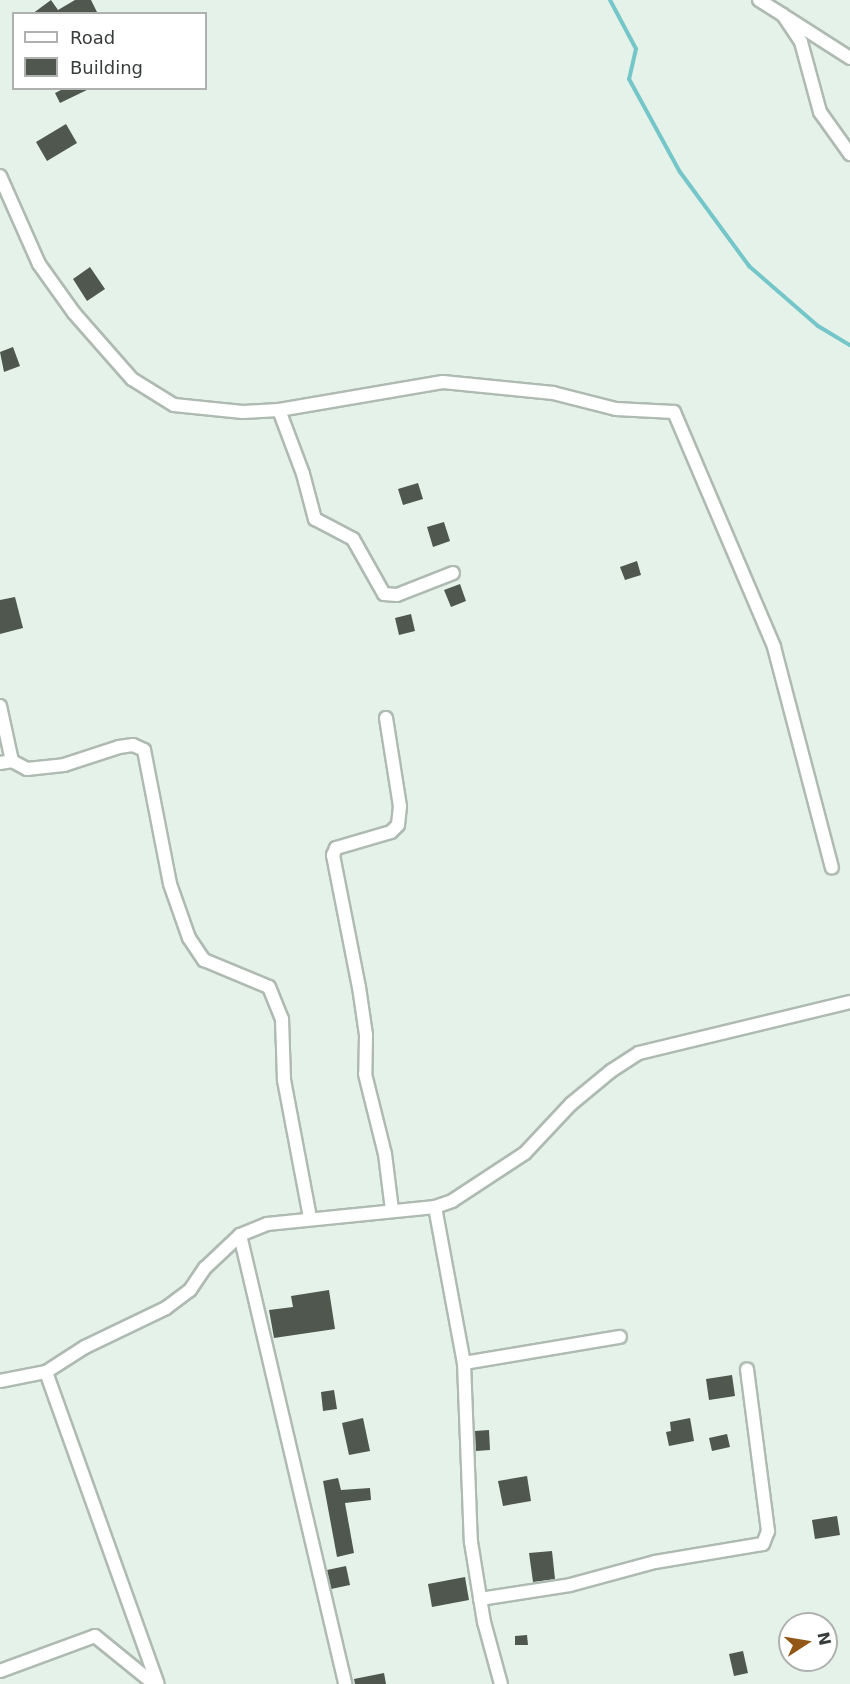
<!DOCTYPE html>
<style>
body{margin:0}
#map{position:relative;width:850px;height:1684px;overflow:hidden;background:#e5f2ea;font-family:"DejaVu Sans",sans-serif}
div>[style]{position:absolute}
.stream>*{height:4px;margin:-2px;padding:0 2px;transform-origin:2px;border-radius:2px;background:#74c6c8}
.building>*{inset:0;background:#4f574e}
.roads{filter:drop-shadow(2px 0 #aebab2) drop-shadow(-2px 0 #aebab2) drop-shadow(0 2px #aebab2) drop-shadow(0 -2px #aebab2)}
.street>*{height:12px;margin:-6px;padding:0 6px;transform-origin:6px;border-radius:6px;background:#fff}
span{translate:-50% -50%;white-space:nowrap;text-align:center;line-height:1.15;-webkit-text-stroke:6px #fff;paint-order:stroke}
.legend{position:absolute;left:12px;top:12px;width:195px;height:78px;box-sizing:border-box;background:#fff;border:2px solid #afb1b0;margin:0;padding:8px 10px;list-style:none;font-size:18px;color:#383d3a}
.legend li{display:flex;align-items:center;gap:12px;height:30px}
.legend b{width:30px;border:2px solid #afb1b0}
.north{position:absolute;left:778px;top:1612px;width:60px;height:60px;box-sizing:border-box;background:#fff;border:2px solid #afb1b0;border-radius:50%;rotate:78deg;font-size:16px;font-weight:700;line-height:24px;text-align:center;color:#383d3a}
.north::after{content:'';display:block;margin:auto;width:21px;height:27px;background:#925617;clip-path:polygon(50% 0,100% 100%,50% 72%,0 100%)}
</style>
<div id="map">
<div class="stream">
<i style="left:610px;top:0;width:55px;rotate:62deg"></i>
<i style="left:636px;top:49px;width:31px;rotate:103deg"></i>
<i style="left:629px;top:79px;width:106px;rotate:61.3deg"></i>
<i style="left:680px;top:172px;width:117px;rotate:53.7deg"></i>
<i style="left:749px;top:266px;width:91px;rotate:41deg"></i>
<i style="left:818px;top:326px;width:37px;rotate:31deg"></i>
</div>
<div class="building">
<i style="clip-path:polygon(51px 0,58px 10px,75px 0,91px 0,98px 14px,32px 14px)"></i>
<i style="clip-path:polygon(65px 88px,91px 88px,60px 103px,55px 93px)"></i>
<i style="clip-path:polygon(66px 124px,77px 143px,47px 161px,36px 142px)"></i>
<i style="clip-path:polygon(90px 267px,105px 289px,87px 301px,73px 279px)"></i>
<i style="clip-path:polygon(13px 347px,20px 366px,4px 372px,0 352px)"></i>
<i style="clip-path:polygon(418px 483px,423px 499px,403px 505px,398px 489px)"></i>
<i style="clip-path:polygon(444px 522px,450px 541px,433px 547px,427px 527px)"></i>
<i style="clip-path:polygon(637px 561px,641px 575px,625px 580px,620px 567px)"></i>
<i style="clip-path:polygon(460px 584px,466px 601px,451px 607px,444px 590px)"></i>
<i style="clip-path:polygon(15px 597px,23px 628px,0 634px,0 600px)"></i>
<i style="clip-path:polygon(411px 614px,415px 631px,399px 635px,395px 618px)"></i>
<i style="clip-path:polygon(329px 1290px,335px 1329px,274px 1338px,269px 1310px,293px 1307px,291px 1296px)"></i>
<i style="clip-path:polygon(732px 1375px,735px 1396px,709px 1400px,706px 1379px)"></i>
<i style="clip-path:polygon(334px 1390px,337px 1409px,323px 1411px,321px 1392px)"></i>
<i style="clip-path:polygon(363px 1418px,370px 1451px,349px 1455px,342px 1423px)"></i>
<i style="clip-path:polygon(690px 1418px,694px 1441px,669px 1446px,666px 1432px,671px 1431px,670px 1422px)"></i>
<i style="clip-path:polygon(489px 1430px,490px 1450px,476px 1451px,475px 1431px)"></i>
<i style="clip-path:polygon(727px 1434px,730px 1447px,712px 1451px,709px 1438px)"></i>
<i style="clip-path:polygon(527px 1476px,531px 1501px,503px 1506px,498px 1481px)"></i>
<i style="clip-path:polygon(338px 1478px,341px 1490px,370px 1488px,371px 1500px,345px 1503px,354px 1553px,337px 1557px,323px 1481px)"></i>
<i style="clip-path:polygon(837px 1516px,840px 1535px,815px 1539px,812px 1520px)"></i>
<i style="clip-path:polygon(552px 1551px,555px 1579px,533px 1582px,529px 1553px)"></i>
<i style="clip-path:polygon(346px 1566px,350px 1585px,331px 1589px,327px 1570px)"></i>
<i style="clip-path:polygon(465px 1577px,469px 1600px,432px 1607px,428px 1584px)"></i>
<i style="clip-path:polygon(527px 1635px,528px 1645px,515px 1645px,515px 1636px)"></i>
<i style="clip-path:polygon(743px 1651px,748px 1673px,734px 1676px,729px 1654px)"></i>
<i style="clip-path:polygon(384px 1673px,386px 1684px,355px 1684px,354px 1679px)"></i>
</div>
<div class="roads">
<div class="street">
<i style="left:759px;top:0;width:28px;rotate:32deg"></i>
<i style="left:783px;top:15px;width:32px;rotate:56deg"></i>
<i style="left:801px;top:42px;width:73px;rotate:74.8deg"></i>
<i style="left:820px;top:112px;width:52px;rotate:54.5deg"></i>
<i style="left:786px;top:17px;width:76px;rotate:32.6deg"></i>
<i style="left:0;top:176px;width:96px;rotate:66.1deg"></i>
<i style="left:39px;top:264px;width:60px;rotate:54.5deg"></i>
<i style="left:74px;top:313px;width:88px;rotate:48.7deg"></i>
<i style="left:132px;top:379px;width:49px;rotate:31.8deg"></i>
<i style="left:174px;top:405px;width:69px;rotate:5.8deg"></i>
<i style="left:243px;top:412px;width:36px;rotate:-3deg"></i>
<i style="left:279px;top:410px;width:166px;rotate:-9.7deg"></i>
<i style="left:443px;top:382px;width:111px;rotate:5.7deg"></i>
<i style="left:553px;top:393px;width:65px;rotate:14.3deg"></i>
<i style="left:616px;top:409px;width:58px;rotate:3deg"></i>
<i style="left:674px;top:412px;width:255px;rotate:66.9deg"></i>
<i style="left:774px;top:647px;width:228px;rotate:75.3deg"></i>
<i style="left:279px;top:410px;width:68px;rotate:69.4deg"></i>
<i style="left:303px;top:474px;width:47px;rotate:75.1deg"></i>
<i style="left:315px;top:519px;width:43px;rotate:27.8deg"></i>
<i style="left:353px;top:539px;width:63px;rotate:60.6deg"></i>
<i style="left:384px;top:594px;width:13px;rotate:4deg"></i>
<i style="left:397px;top:595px;width:60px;rotate:-21.4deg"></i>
<i style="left:0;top:706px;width:56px;rotate:77.7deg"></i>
<i style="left:386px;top:718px;width:89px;rotate:81deg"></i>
<i style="left:400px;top:806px;width:19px;rotate:96deg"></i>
<i style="left:398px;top:825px;width:10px;rotate:135deg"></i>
<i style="left:391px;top:832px;width:57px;rotate:163.8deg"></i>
<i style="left:336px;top:848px;width:8px;rotate:113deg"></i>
<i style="left:333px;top:855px;width:135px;rotate:78.9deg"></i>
<i style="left:359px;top:987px;width:49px;rotate:81.7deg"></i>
<i style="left:366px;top:1035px;width:39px;rotate:91deg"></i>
<i style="left:365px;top:1074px;width:82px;rotate:76deg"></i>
<i style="left:385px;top:1154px;width:56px;rotate:82.9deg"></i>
<i style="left:0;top:763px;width:12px;rotate:-9deg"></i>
<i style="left:12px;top:761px;width:17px;rotate:28deg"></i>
<i style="left:27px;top:769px;width:37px;rotate:-6deg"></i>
<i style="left:64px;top:765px;width:58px;rotate:-18.1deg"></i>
<i style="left:119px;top:747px;width:14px;rotate:-8deg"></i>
<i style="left:133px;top:745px;width:12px;rotate:24deg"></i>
<i style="left:144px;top:750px;width:136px;rotate:79deg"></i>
<i style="left:170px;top:884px;width:57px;rotate:70.6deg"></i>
<i style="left:189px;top:938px;width:27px;rotate:56deg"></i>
<i style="left:204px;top:960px;width:70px;rotate:22.6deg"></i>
<i style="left:269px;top:987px;width:35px;rotate:68deg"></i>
<i style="left:282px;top:1019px;width:61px;rotate:88.1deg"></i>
<i style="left:284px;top:1080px;width:140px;rotate:79.3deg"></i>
<i style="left:435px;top:1207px;width:159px;rotate:79.5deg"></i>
<i style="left:464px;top:1363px;width:179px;rotate:87.8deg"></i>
<i style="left:471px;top:1542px;width:81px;rotate:80.8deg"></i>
<i style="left:484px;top:1622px;width:64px;rotate:74.7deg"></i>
<i style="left:240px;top:1235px;width:461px;rotate:76.8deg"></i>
<i style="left:464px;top:1363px;width:158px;rotate:-9.5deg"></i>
<i style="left:46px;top:1372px;width:331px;rotate:70.3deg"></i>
<i style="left:0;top:1381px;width:47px;rotate:-11.1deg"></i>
<i style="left:46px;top:1372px;width:46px;rotate:-32.7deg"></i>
<i style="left:85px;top:1347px;width:90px;rotate:-25.7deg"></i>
<i style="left:166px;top:1308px;width:30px;rotate:-37deg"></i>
<i style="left:190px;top:1290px;width:27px;rotate:-56deg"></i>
<i style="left:205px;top:1268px;width:48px;rotate:-43.3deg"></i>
<i style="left:240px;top:1235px;width:29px;rotate:-22deg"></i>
<i style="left:267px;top:1224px;width:169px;rotate:-5.8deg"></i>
<i style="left:435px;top:1207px;width:18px;rotate:-19deg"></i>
<i style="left:452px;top:1201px;width:87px;rotate:-33.3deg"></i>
<i style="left:525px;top:1153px;width:67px;rotate:-46.8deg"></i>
<i style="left:571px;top:1104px;width:52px;rotate:-39.5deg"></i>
<i style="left:611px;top:1071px;width:33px;rotate:-33deg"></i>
<i style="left:639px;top:1053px;width:217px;rotate:-13.6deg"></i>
<i style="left:480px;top:1599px;width:91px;rotate:-8.8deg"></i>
<i style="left:570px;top:1585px;width:88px;rotate:-15.1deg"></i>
<i style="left:655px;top:1562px;width:109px;rotate:-9.5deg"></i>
<i style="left:763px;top:1544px;width:14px;rotate:-69deg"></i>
<i style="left:768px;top:1531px;width:163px;rotate:-97.4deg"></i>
<i style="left:0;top:1671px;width:101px;rotate:-20.2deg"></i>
<i style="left:95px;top:1636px;width:76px;rotate:39.1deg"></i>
</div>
</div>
<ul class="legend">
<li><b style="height:8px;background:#fff"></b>Road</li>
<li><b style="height:16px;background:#4f574e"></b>Building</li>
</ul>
<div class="north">N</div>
</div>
